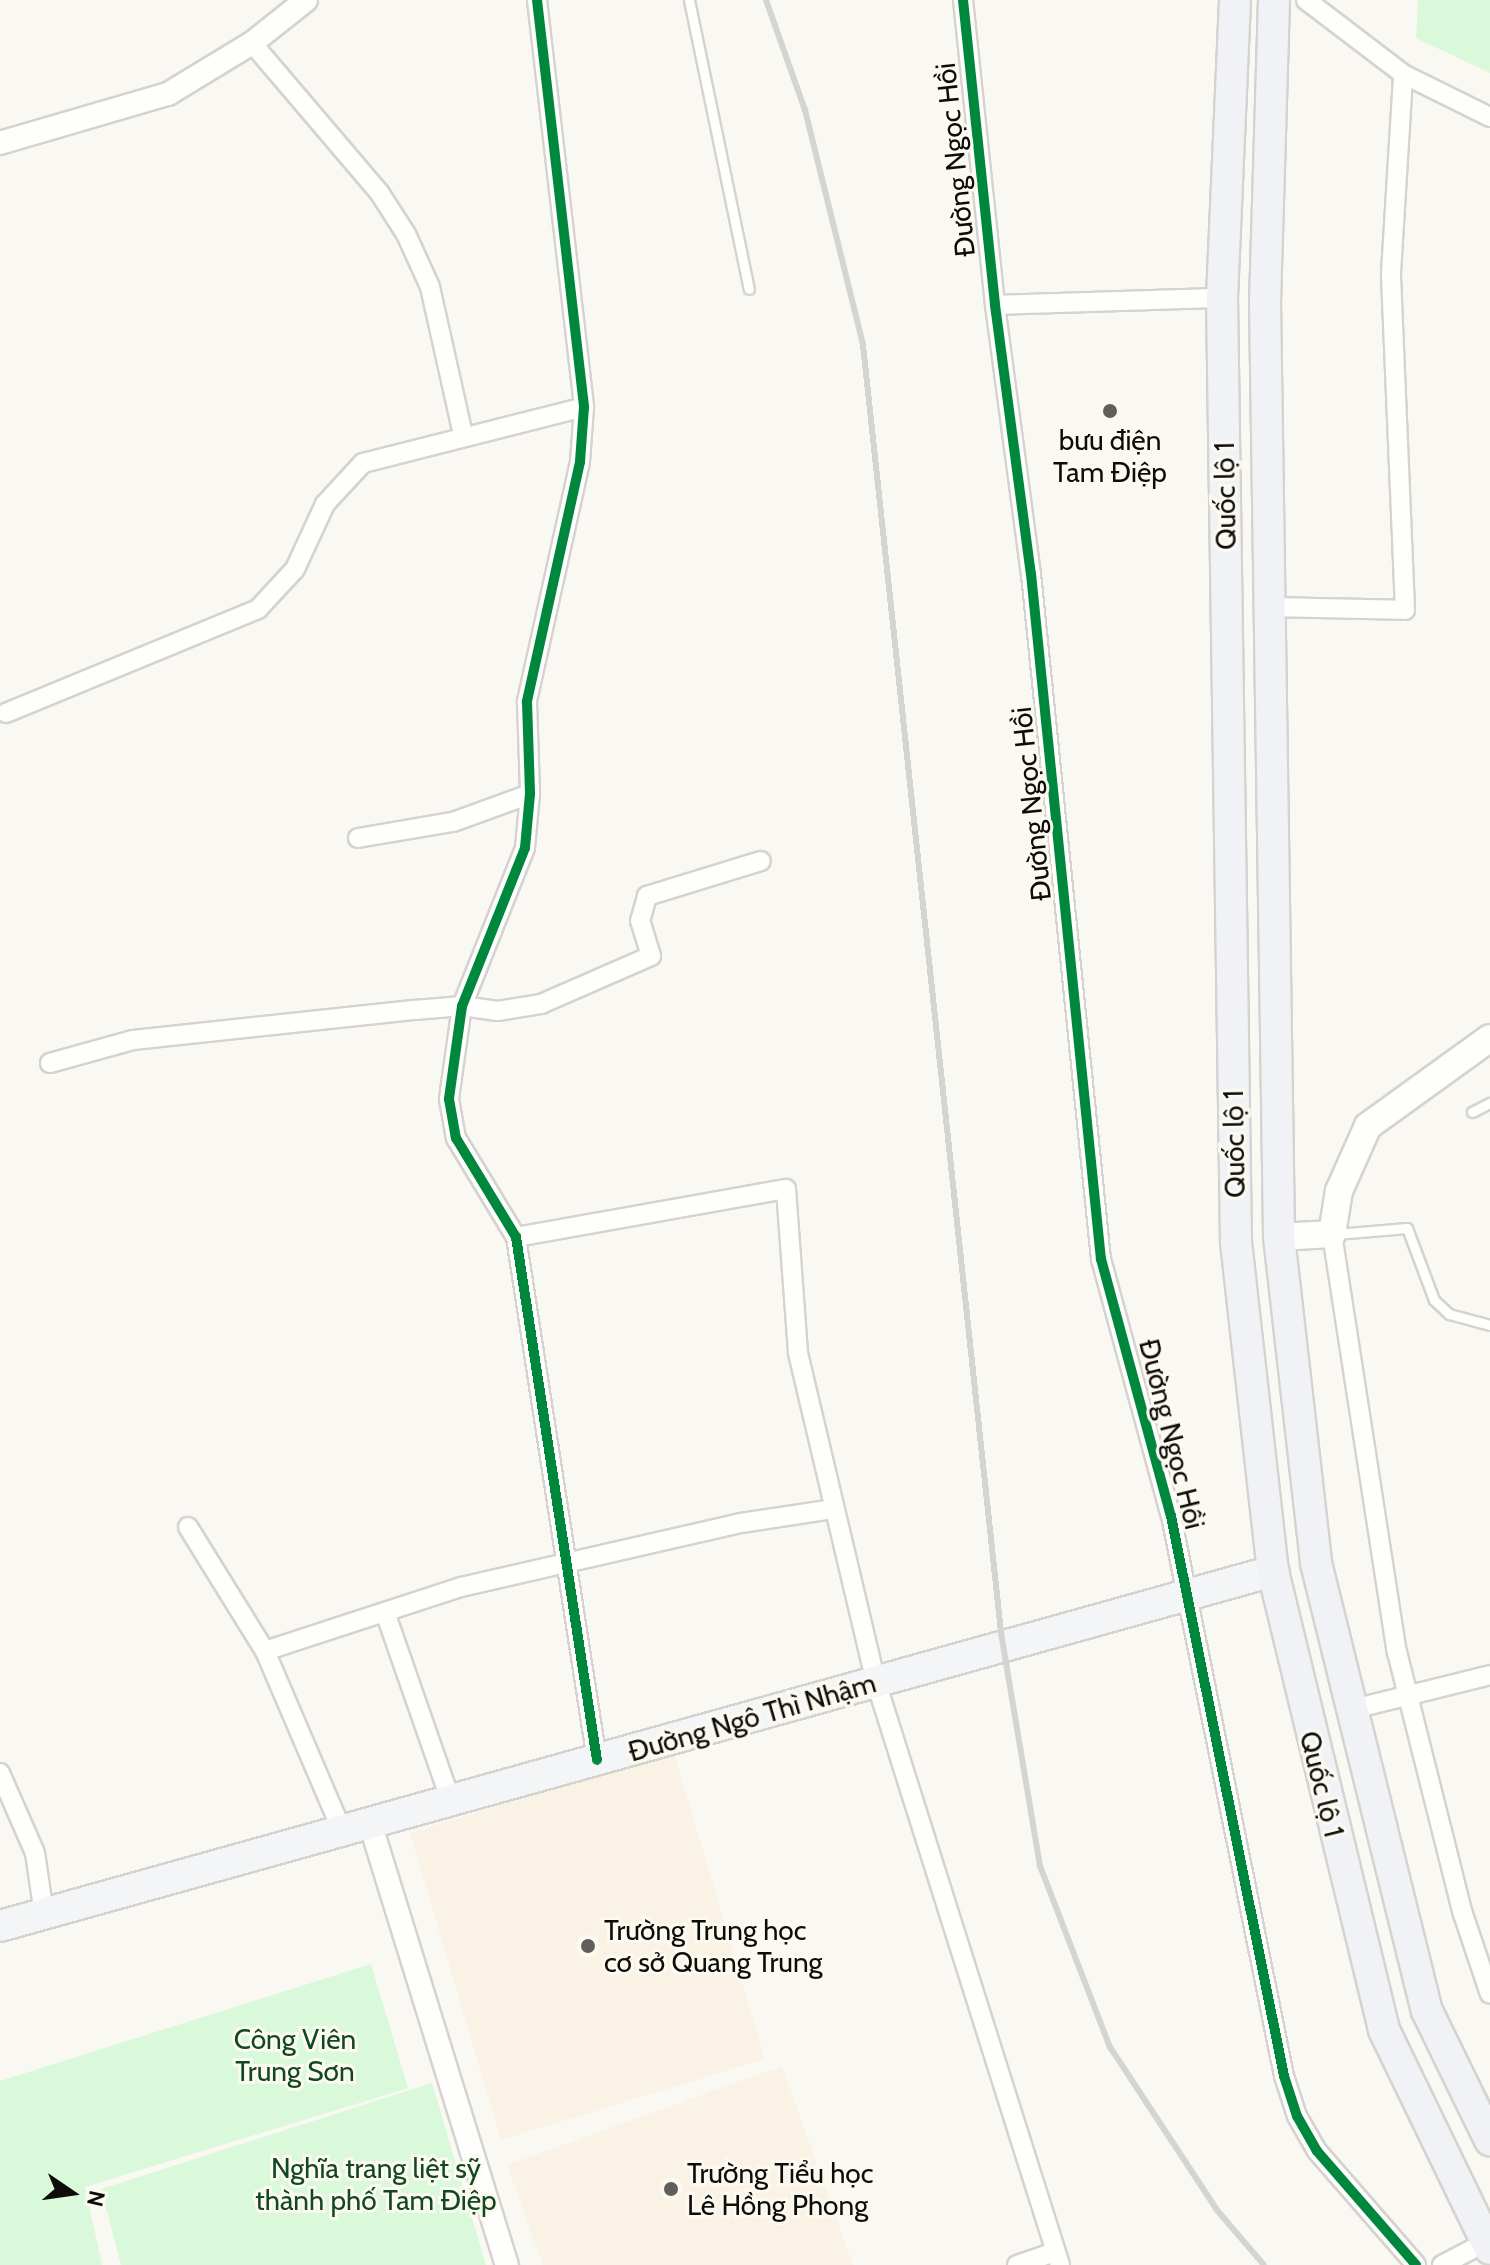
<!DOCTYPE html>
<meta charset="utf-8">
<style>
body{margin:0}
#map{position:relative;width:1490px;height:2265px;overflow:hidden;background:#f9f8f3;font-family:Cabin,sans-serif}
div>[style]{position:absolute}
.education>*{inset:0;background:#faf2e5}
.green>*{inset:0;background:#d9f9da}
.roads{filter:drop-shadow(2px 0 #d4d3cf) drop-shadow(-2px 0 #d4d3cf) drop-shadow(0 2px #d4d3cf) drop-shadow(0 -2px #d4d3cf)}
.service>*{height:9px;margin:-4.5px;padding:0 4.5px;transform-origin:4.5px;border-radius:4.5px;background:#fefefd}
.minor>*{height:18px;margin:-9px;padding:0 9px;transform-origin:9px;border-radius:9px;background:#fefefd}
.tertiary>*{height:22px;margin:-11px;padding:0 11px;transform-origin:11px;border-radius:11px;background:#fefefd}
.secondary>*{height:26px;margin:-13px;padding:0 13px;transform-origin:13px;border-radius:13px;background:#fefefd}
.primary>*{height:30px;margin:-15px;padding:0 15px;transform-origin:15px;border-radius:15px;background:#f4f5f7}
.trunk>*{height:30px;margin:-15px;padding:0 15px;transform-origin:15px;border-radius:15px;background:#f1f2f6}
.rail>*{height:6px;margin:-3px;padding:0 3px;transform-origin:3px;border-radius:3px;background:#d4d4d3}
.cycleway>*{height:10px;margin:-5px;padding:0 5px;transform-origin:5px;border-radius:5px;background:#00873e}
.dots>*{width:22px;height:22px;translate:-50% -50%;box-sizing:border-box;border:4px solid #fcfaf0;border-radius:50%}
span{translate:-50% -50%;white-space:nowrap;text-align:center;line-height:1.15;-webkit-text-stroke:6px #fcfaf0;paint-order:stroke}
.street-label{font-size:28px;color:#0d0c09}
.poi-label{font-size:28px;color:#0d0c09}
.left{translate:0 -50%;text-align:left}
.park-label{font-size:28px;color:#11481e}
.north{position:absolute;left:32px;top:2153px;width:80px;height:80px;-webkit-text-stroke:6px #fcfaf0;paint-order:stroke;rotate:103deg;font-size:22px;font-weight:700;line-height:32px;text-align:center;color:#0d0c09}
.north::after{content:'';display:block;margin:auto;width:28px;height:36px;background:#0d0c09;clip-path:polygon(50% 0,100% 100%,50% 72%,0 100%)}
</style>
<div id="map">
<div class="education">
<i style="clip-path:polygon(674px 1753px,765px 2059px,501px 2140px,410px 1833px)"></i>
<i style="clip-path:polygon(782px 2066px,853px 2265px,543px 2265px,507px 2165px)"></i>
</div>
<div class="green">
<i style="clip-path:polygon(1418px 0,1490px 0,1490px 73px,1416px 38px)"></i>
<i style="clip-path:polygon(371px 1964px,408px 2088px,85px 2187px,102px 2265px,0 2265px,0 2081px)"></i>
<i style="clip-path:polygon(432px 2083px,486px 2265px,121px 2265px,101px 2189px)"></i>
</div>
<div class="roads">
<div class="service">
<i style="left:689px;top:0;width:295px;rotate:78.3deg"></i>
<i style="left:1472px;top:1112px;width:20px;rotate:-27deg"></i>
<i style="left:1336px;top:1234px;width:71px;rotate:-4.8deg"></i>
<i style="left:1407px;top:1228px;width:77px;rotate:69.4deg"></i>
<i style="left:1434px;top:1300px;width:21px;rotate:43deg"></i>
<i style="left:1449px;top:1314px;width:42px;rotate:15deg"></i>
</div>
<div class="minor">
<i style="left:537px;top:0;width:410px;rotate:83.4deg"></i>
<i style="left:584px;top:407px;width:55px;rotate:94.2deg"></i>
<i style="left:580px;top:462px;width:246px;rotate:102.5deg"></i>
<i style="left:527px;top:702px;width:92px;rotate:88.1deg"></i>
<i style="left:530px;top:794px;width:54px;rotate:95.3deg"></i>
<i style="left:525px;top:848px;width:170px;rotate:111.7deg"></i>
<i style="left:462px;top:1006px;width:94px;rotate:98deg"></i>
<i style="left:449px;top:1099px;width:40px;rotate:80deg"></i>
<i style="left:456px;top:1138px;width:116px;rotate:58.8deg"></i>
<i style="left:516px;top:1237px;width:529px;rotate:81.2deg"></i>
<i style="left:963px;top:0;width:307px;rotate:84deg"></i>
<i style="left:995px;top:305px;width:271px;rotate:82.4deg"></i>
<i style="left:1031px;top:574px;width:689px;rotate:84.17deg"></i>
<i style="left:1101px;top:1259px;width:266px;rotate:74.8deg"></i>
<i style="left:1171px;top:1516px;width:571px;rotate:78.59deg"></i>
<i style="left:1284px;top:2076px;width:42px;rotate:72deg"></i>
<i style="left:1297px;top:2116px;width:40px;rotate:60.3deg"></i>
<i style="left:1317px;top:2151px;width:151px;rotate:49deg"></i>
<i style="left:1306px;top:0;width:122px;rotate:37.3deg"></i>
<i style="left:1403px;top:74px;width:97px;rotate:26.3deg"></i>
<i style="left:252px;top:43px;width:196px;rotate:49.6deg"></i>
<i style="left:379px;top:192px;width:50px;rotate:57.3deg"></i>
<i style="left:406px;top:234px;width:58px;rotate:65.6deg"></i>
<i style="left:430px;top:287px;width:152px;rotate:77.4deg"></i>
<i style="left:995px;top:305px;width:227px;rotate:-1.8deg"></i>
<i style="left:1267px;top:607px;width:138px;rotate:1.2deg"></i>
<i style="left:1405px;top:610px;width:337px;rotate:-92.4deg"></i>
<i style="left:1391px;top:273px;width:199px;rotate:-86.5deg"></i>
<i style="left:6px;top:713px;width:273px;rotate:-22.4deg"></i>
<i style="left:258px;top:609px;width:54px;rotate:-47.2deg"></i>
<i style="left:295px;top:569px;width:72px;rotate:-65.2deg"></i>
<i style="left:325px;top:504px;width:56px;rotate:-47.2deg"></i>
<i style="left:363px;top:463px;width:228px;rotate:-14.2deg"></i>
<i style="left:358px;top:838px;width:96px;rotate:-9.6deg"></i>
<i style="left:453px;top:822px;width:82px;rotate:-20deg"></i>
<i style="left:50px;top:1063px;width:86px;rotate:-15.5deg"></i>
<i style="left:133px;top:1040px;width:284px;rotate:-6.1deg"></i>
<i style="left:415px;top:1010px;width:47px;rotate:-4.9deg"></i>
<i style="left:462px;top:1006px;width:36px;rotate:8deg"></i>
<i style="left:498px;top:1011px;width:44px;rotate:-9.2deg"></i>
<i style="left:541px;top:1004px;width:120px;rotate:-23.6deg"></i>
<i style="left:651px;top:956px;width:37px;rotate:-107deg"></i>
<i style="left:640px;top:921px;width:26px;rotate:-74deg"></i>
<i style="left:647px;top:896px;width:119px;rotate:-17.1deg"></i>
<i style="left:1332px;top:1234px;width:423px;rotate:81.2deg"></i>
<i style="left:1397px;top:1652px;width:270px;rotate:75.9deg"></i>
<i style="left:1463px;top:1914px;width:84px;rotate:71.4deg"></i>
<i style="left:516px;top:1237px;width:274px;rotate:-10.1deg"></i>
<i style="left:786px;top:1189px;width:164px;rotate:85.8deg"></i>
<i style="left:798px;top:1353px;width:338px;rotate:76.7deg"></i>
<i style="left:876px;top:1682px;width:611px;rotate:72.48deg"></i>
<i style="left:188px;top:1527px;width:146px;rotate:58.2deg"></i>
<i style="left:265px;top:1651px;width:196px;rotate:66.8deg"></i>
<i style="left:385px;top:1612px;width:200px;rotate:70.8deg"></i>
<i style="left:265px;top:1651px;width:206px;rotate:-18.1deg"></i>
<i style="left:461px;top:1587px;width:287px;rotate:-12.9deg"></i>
<i style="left:741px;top:1523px;width:94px;rotate:-8.6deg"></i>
<i style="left:1353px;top:1709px;width:141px;rotate:-13.9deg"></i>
<i style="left:0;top:1773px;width:87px;rotate:66.4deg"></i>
<i style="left:35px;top:1853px;width:62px;rotate:81.6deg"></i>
<i style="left:1017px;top:2265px;width:40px;rotate:-18.9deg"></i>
<i style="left:1442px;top:2265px;width:54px;rotate:-27.5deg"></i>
</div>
<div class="tertiary">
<i style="left:0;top:143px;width:175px;rotate:-16.3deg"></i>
<i style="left:168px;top:94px;width:98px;rotate:-31.3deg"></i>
<i style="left:252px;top:43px;width:69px;rotate:-38.5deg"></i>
<i style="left:370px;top:1823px;width:463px;rotate:72.8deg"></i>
</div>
<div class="secondary">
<i style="left:1279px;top:1237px;width:53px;rotate:-3.2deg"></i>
<i style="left:1332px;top:1234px;width:44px;rotate:-80.8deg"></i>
<i style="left:1339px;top:1191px;width:71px;rotate:-66deg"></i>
<i style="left:1368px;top:1126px;width:150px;rotate:-35.8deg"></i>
</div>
<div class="primary">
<i style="left:0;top:1926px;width:1322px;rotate:-15.58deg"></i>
</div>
<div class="trunk">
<i style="left:1235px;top:0;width:298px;rotate:92.5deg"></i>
<i style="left:1222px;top:298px;width:944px;rotate:89.15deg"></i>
<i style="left:1236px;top:1242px;width:331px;rotate:83.6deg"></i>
<i style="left:1273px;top:1571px;width:472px;rotate:76.4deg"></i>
<i style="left:1384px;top:2030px;width:243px;rotate:64.2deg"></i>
<i style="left:1274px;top:0;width:301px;rotate:91.7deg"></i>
<i style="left:1265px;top:301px;width:936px;rotate:89.14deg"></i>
<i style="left:1279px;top:1237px;width:328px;rotate:83.5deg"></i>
<i style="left:1316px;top:1563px;width:462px;rotate:76.1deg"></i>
<i style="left:1427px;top:2011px;width:144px;rotate:64deg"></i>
</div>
</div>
<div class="rail">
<i style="left:766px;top:0;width:117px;rotate:70.5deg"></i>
<i style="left:805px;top:110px;width:242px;rotate:76.1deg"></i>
<i style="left:863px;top:345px;width:1295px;rotate:83.88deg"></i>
<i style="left:1001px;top:1633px;width:236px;rotate:80.5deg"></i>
<i style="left:1040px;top:1866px;width:194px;rotate:68.9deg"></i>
<i style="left:1110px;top:2047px;width:195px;rotate:56.7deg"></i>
<i style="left:1217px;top:2210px;width:72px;rotate:49.5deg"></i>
</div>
<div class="cycleway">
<i style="left:537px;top:0;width:410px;rotate:83.4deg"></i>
<i style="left:584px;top:407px;width:55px;rotate:94.2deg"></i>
<i style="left:580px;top:462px;width:246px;rotate:102.5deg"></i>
<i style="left:527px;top:702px;width:92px;rotate:88.1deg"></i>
<i style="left:530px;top:794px;width:54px;rotate:95.3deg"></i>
<i style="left:525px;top:848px;width:170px;rotate:111.7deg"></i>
<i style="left:462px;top:1006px;width:94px;rotate:98deg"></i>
<i style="left:449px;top:1099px;width:40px;rotate:80deg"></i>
<i style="left:456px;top:1138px;width:116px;rotate:58.8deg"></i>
<i style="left:516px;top:1237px;width:529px;rotate:81.2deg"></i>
<i style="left:963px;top:0;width:307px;rotate:84deg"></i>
<i style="left:995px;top:305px;width:271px;rotate:82.4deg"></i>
<i style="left:1031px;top:574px;width:689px;rotate:84.17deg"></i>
<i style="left:1101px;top:1259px;width:266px;rotate:74.8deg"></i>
<i style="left:1171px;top:1516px;width:571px;rotate:78.59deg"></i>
<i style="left:1284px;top:2076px;width:42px;rotate:72deg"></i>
<i style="left:1297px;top:2116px;width:40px;rotate:60.3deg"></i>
<i style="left:1317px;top:2151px;width:151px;rotate:49deg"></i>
</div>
<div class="dots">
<i style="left:1110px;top:411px;background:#605f5b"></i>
<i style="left:588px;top:1946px;background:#605f5b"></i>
<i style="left:671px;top:2189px;background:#605f5b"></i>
</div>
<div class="street-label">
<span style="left:955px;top:160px;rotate:-96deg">Đường Ngọc Hồi</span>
<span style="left:1225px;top:496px;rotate:-91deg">Quốc lộ 1</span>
<span style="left:1031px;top:804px;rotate:-96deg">Đường Ngọc Hồi</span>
<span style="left:1234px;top:1144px;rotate:-91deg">Quốc lộ 1</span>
<span style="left:1172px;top:1434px;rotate:76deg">Đường Ngọc Hồi</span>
<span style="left:752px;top:1717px;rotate:-16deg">Đường Ngô Thì Nhậm</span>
<span style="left:1322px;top:1784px;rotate:76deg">Quốc lộ 1</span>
</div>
<div class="poi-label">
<span style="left:1110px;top:456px">bưu điện<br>Tam Điệp</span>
<span class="left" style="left:604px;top:1946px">Trường Trung học<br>cơ sở Quang Trung</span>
<span class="left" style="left:687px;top:2189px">Trường Tiểu học<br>Lê Hồng Phong</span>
</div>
<div class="park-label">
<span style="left:295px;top:2055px">Công Viên<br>Trung Sơn</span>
<span style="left:376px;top:2184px">Nghĩa trang liệt sỹ<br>thành phố Tam Điệp</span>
</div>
<div class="north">N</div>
</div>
